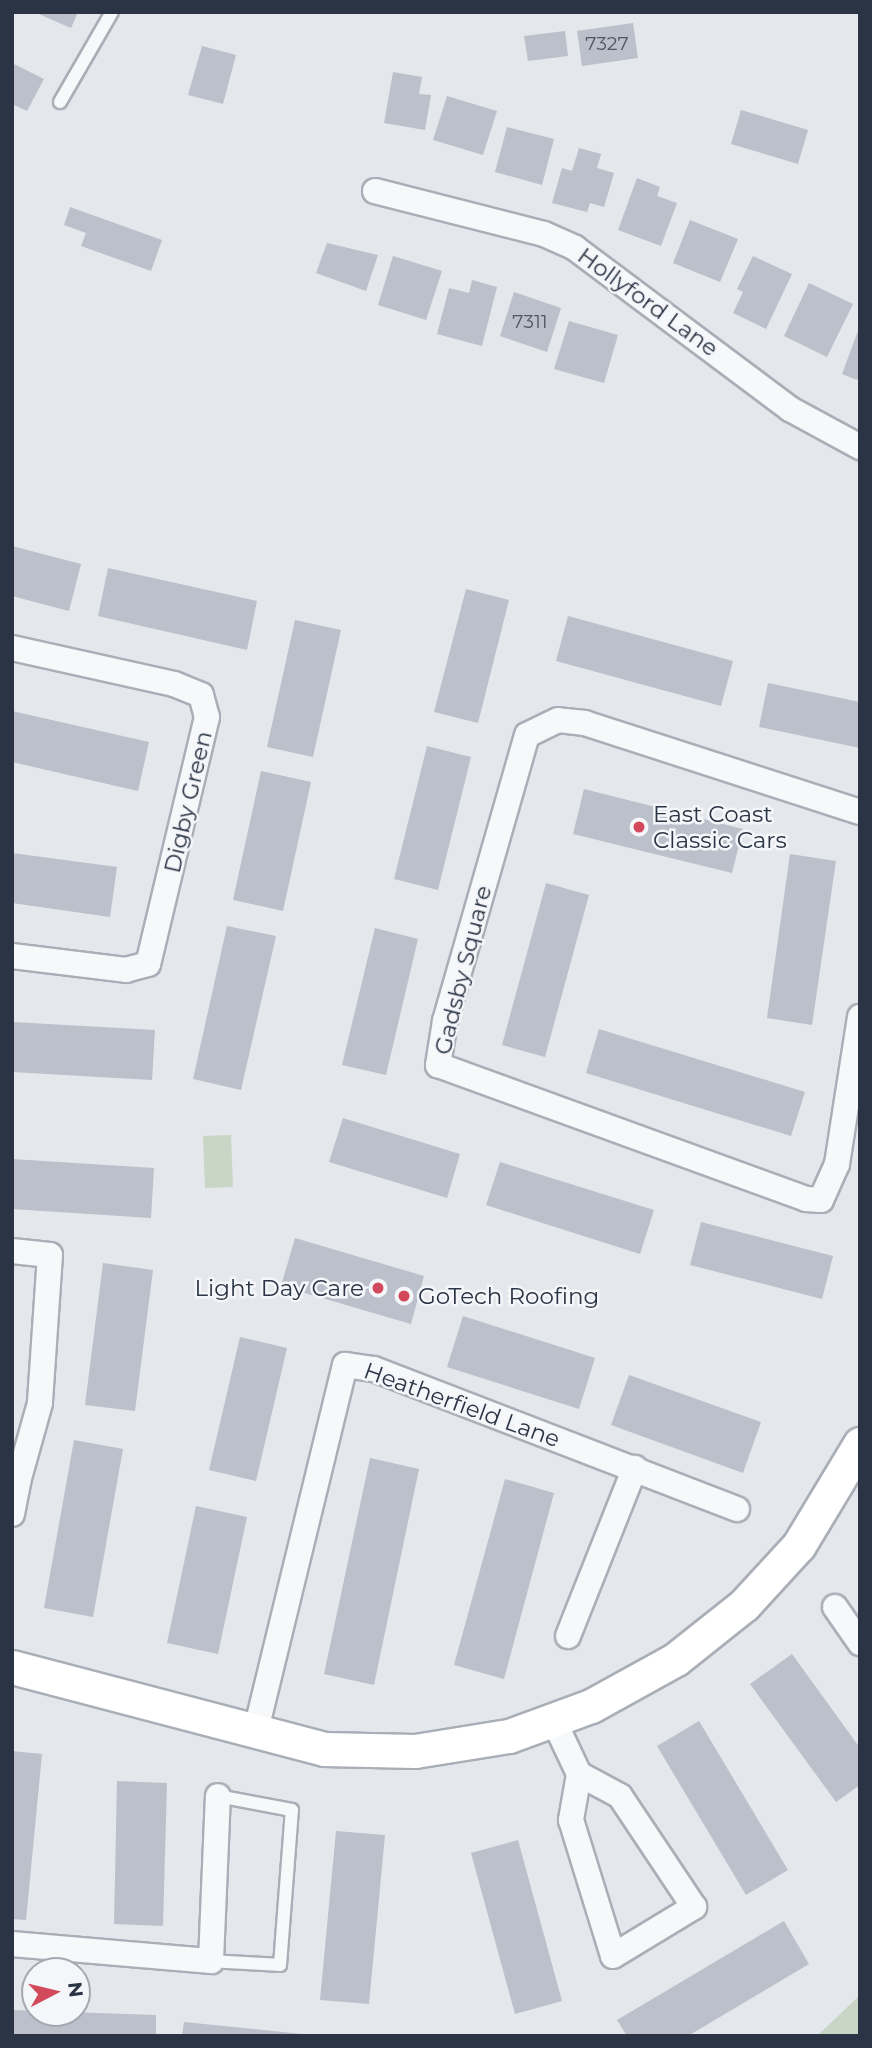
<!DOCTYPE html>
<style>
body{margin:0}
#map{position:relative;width:872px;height:2048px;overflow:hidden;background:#e4e7ec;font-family:Montserrat,sans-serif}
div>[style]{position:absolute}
.green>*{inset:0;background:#c9d6c5}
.building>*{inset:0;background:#bbc0ca}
.roads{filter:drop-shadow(2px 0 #a9aeb7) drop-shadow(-2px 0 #a9aeb7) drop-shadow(0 2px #a9aeb7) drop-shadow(0 -2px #a9aeb7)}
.lane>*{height:12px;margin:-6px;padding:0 6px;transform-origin:6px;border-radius:6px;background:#f7f8fa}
.street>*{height:24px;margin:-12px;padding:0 12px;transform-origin:12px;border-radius:12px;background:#f7f8fa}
.secondary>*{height:33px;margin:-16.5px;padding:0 16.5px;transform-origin:16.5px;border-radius:16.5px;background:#fff}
.dots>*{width:19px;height:19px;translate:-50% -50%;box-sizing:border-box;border:4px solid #f4f6f9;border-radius:50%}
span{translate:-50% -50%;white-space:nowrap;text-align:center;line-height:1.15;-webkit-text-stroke:5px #f4f6f9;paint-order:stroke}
.number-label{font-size:19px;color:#4f5766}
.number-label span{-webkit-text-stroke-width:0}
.street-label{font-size:23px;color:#2b3445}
.poi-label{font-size:23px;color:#2b3445}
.left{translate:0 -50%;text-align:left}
.right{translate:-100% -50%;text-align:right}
.frame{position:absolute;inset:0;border:14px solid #2b3445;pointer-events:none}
.north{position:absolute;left:21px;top:1957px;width:70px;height:70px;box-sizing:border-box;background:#f4f6f9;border:2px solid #a4a8b1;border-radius:50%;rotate:83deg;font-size:19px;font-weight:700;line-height:28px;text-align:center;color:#2b3445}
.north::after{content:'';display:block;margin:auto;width:24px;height:32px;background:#d1495b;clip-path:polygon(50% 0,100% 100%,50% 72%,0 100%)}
</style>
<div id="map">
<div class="green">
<i style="clip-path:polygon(231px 1135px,233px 1187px,205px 1188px,203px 1136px)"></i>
<i style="clip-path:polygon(860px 1995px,860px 2036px,817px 2036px)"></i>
</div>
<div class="building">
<i style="clip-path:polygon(34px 12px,78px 12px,71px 28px)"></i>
<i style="clip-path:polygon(633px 23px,638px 58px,582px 66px,577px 31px)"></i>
<i style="clip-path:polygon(565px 31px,568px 56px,528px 61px,524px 36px)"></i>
<i style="clip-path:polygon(202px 46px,236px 55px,223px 104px,188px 95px)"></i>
<i style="clip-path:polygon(12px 63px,44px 79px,27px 111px,12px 104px)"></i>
<i style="clip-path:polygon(393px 72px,422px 77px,419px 94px,431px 95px,425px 130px,384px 123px)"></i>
<i style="clip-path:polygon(447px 96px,497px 111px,483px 155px,433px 140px)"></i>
<i style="clip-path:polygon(741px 110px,808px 130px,798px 164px,731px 144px)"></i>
<i style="clip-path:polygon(507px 127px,554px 139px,542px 185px,495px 172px)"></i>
<i style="clip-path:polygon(579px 148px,601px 154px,597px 168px,614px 173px,604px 207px,590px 203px,587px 212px,552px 203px,562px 168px,572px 171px)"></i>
<i style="clip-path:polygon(637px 178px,660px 187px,657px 196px,677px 203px,661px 246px,618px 230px)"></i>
<i style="clip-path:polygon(70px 207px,162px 240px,151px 271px,81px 246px,86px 233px,64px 225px)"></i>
<i style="clip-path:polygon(690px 220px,738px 239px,720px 282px,673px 263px)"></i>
<i style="clip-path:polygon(327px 243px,378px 255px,366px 291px,316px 273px)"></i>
<i style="clip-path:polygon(393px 256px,442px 271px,426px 320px,378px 305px)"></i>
<i style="clip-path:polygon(753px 256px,792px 274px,766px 329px,733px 313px,743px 292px,737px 289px)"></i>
<i style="clip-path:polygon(472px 280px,497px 287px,482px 346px,437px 334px,449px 288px,469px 293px)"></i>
<i style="clip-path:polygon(809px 283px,853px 304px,827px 357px,784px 336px)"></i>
<i style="clip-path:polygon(514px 292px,561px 308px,547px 352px,500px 336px)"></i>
<i style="clip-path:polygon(569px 321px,618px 335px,604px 383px,554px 369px)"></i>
<i style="clip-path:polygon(859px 328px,860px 373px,857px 380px,842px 374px)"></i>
<i style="clip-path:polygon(12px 546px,81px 564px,69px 611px,12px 596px)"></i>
<i style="clip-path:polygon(108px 568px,257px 601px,247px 650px,98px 616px)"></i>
<i style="clip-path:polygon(466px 589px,509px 600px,478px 723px,434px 712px)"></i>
<i style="clip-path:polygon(568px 616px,733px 661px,721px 706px,556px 661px)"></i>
<i style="clip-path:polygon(295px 620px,341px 630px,313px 757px,267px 747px)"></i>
<i style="clip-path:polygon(768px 683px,860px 702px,860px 748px,759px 727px)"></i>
<i style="clip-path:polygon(12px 711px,149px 742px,138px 791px,12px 762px)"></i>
<i style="clip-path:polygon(427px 746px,471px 757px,438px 890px,394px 879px)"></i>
<i style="clip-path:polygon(261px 771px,311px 782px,283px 911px,233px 900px)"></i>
<i style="clip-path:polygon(584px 789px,743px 829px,732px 873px,573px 834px)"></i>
<i style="clip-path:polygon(12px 853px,117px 867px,110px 917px,12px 903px)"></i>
<i style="clip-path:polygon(790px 854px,836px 861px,812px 1025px,767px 1018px)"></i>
<i style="clip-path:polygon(546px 883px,589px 895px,545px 1057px,502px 1045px)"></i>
<i style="clip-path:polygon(227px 926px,276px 936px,241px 1090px,193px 1079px)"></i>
<i style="clip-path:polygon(375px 928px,418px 939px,386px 1075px,342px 1065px)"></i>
<i style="clip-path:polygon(12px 1022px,155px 1030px,152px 1080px,12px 1072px)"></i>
<i style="clip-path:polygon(599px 1029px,805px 1092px,791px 1136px,586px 1073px)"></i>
<i style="clip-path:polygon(343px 1118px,460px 1154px,447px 1198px,329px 1162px)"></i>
<i style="clip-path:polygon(12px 1159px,154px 1168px,151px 1218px,12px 1209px)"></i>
<i style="clip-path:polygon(500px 1162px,654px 1210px,640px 1254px,486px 1205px)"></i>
<i style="clip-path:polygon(701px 1222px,833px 1256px,822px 1299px,690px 1265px)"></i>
<i style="clip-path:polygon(295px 1238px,424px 1276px,411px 1324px,281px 1286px)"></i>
<i style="clip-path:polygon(103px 1263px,153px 1270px,135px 1411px,85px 1405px)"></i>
<i style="clip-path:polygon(463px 1316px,595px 1358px,579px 1409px,447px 1367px)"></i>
<i style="clip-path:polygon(240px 1337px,287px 1348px,256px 1481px,209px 1470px)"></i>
<i style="clip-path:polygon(629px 1375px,761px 1422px,743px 1473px,611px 1425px)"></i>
<i style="clip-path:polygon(74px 1440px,123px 1449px,93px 1617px,44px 1608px)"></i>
<i style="clip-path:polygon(370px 1458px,419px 1469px,374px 1685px,324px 1674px)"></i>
<i style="clip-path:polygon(505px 1479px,554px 1493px,504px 1679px,454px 1665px)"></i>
<i style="clip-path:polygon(196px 1506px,247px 1517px,218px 1654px,167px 1643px)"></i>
<i style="clip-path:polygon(792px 1654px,860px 1748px,860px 1785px,836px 1802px,750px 1684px)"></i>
<i style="clip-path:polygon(699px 1721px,788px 1870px,746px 1895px,657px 1746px)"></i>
<i style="clip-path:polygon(12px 1751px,42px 1754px,26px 1920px,12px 1919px)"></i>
<i style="clip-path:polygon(117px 1781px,167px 1783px,163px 1926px,114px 1924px)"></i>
<i style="clip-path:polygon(336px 1831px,385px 1835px,369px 2004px,320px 2000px)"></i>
<i style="clip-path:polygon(518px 1840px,562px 2001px,515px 2014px,471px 1853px)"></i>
<i style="clip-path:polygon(784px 1921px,809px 1964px,688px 2036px,627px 2036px,617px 2020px)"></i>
<i style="clip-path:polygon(12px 2010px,156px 2015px,156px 2036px,12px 2036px)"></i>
<i style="clip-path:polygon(184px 2022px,302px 2034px,302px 2036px,182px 2036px)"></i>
</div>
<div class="roads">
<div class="lane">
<i style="left:60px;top:102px;width:104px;rotate:-60deg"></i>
<i style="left:211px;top:1961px;width:69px;rotate:3.3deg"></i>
<i style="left:280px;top:1965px;width:155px;rotate:-85.6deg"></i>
<i style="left:292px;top:1810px;width:75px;rotate:-169.3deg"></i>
</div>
<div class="street">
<i style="left:375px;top:191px;width:174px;rotate:14.3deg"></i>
<i style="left:544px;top:234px;width:34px;rotate:24deg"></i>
<i style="left:575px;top:248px;width:269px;rotate:36.8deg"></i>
<i style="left:790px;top:409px;width:80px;rotate:28.5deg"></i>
<i style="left:12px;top:648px;width:166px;rotate:12.5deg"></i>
<i style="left:174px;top:684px;width:29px;rotate:22deg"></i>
<i style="left:201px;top:695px;width:23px;rotate:75deg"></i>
<i style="left:207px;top:717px;width:254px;rotate:103.4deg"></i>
<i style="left:148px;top:964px;width:23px;rotate:165deg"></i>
<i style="left:126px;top:970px;width:115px;rotate:-173deg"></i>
<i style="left:860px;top:812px;width:289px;rotate:-162.1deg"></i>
<i style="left:585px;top:723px;width:27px;rotate:-174deg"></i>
<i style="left:558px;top:720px;width:34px;rotate:154deg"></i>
<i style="left:527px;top:735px;width:298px;rotate:106deg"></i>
<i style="left:445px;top:1021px;width:45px;rotate:99deg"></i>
<i style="left:438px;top:1065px;width:392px;rotate:20deg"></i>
<i style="left:806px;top:1199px;width:15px;rotate:4deg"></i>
<i style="left:821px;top:1200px;width:39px;rotate:-66deg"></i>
<i style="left:837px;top:1164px;width:149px;rotate:-81.1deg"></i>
<i style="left:12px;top:1251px;width:38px;rotate:6deg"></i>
<i style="left:50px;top:1255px;width:148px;rotate:93.9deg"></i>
<i style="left:40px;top:1403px;width:82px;rotate:105.6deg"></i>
<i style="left:12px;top:1514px;width:33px;rotate:-79deg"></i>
<i style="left:18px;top:1482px;width:16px;rotate:-105deg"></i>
<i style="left:835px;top:1607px;width:44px;rotate:55.2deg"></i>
<i style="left:568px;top:1636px;width:181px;rotate:-68.3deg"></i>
<i style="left:554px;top:1721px;width:59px;rotate:64.7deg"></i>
<i style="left:579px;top:1774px;width:47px;rotate:99.9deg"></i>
<i style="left:571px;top:1820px;width:142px;rotate:72.8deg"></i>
<i style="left:613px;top:1956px;width:95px;rotate:-31.2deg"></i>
<i style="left:694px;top:1907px;width:133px;rotate:-123.7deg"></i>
<i style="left:620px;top:1796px;width:47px;rotate:-151.8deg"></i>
<i style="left:255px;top:1734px;width:380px;rotate:-76.3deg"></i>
<i style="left:345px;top:1365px;width:29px;rotate:8deg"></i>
<i style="left:374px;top:1369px;width:389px;rotate:21.1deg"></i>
<i style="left:12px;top:1944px;width:200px;rotate:4.9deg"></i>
<i style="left:211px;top:1961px;width:165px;rotate:-87.6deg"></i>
</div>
<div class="secondary">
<i style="left:12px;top:1667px;width:323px;rotate:14.7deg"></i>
<i style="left:324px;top:1749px;width:91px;rotate:1.3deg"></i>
<i style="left:415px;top:1751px;width:95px;rotate:-9.1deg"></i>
<i style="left:509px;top:1736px;width:87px;rotate:-20.1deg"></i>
<i style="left:591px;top:1706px;width:97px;rotate:-28.9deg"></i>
<i style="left:676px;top:1659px;width:87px;rotate:-38.5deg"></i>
<i style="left:744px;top:1605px;width:81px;rotate:-47.5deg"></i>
<i style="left:799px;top:1545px;width:118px;rotate:-58.9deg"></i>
</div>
</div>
<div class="dots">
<i style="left:639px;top:827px;background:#d1495b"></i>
<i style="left:378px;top:1288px;background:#d1495b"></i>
<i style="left:404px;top:1296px;background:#d1495b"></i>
</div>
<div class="number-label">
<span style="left:607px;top:44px">7327</span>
<span style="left:530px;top:322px">7311</span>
</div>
<div class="street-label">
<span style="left:648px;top:302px;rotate:36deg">Hollyford Lane</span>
<span style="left:188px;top:802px;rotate:-77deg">Digby Green</span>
<span style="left:463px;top:970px;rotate:-76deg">Gadsby Square</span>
<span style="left:462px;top:1405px;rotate:20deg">Heatherfield Lane</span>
</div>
<div class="poi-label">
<span class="left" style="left:653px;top:827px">East Coast<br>Classic Cars</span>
<span class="right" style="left:364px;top:1288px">Light Day Care</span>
<span class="left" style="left:418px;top:1296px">GoTech Roofing</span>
</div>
<div class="frame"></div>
<div class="north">N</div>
</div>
